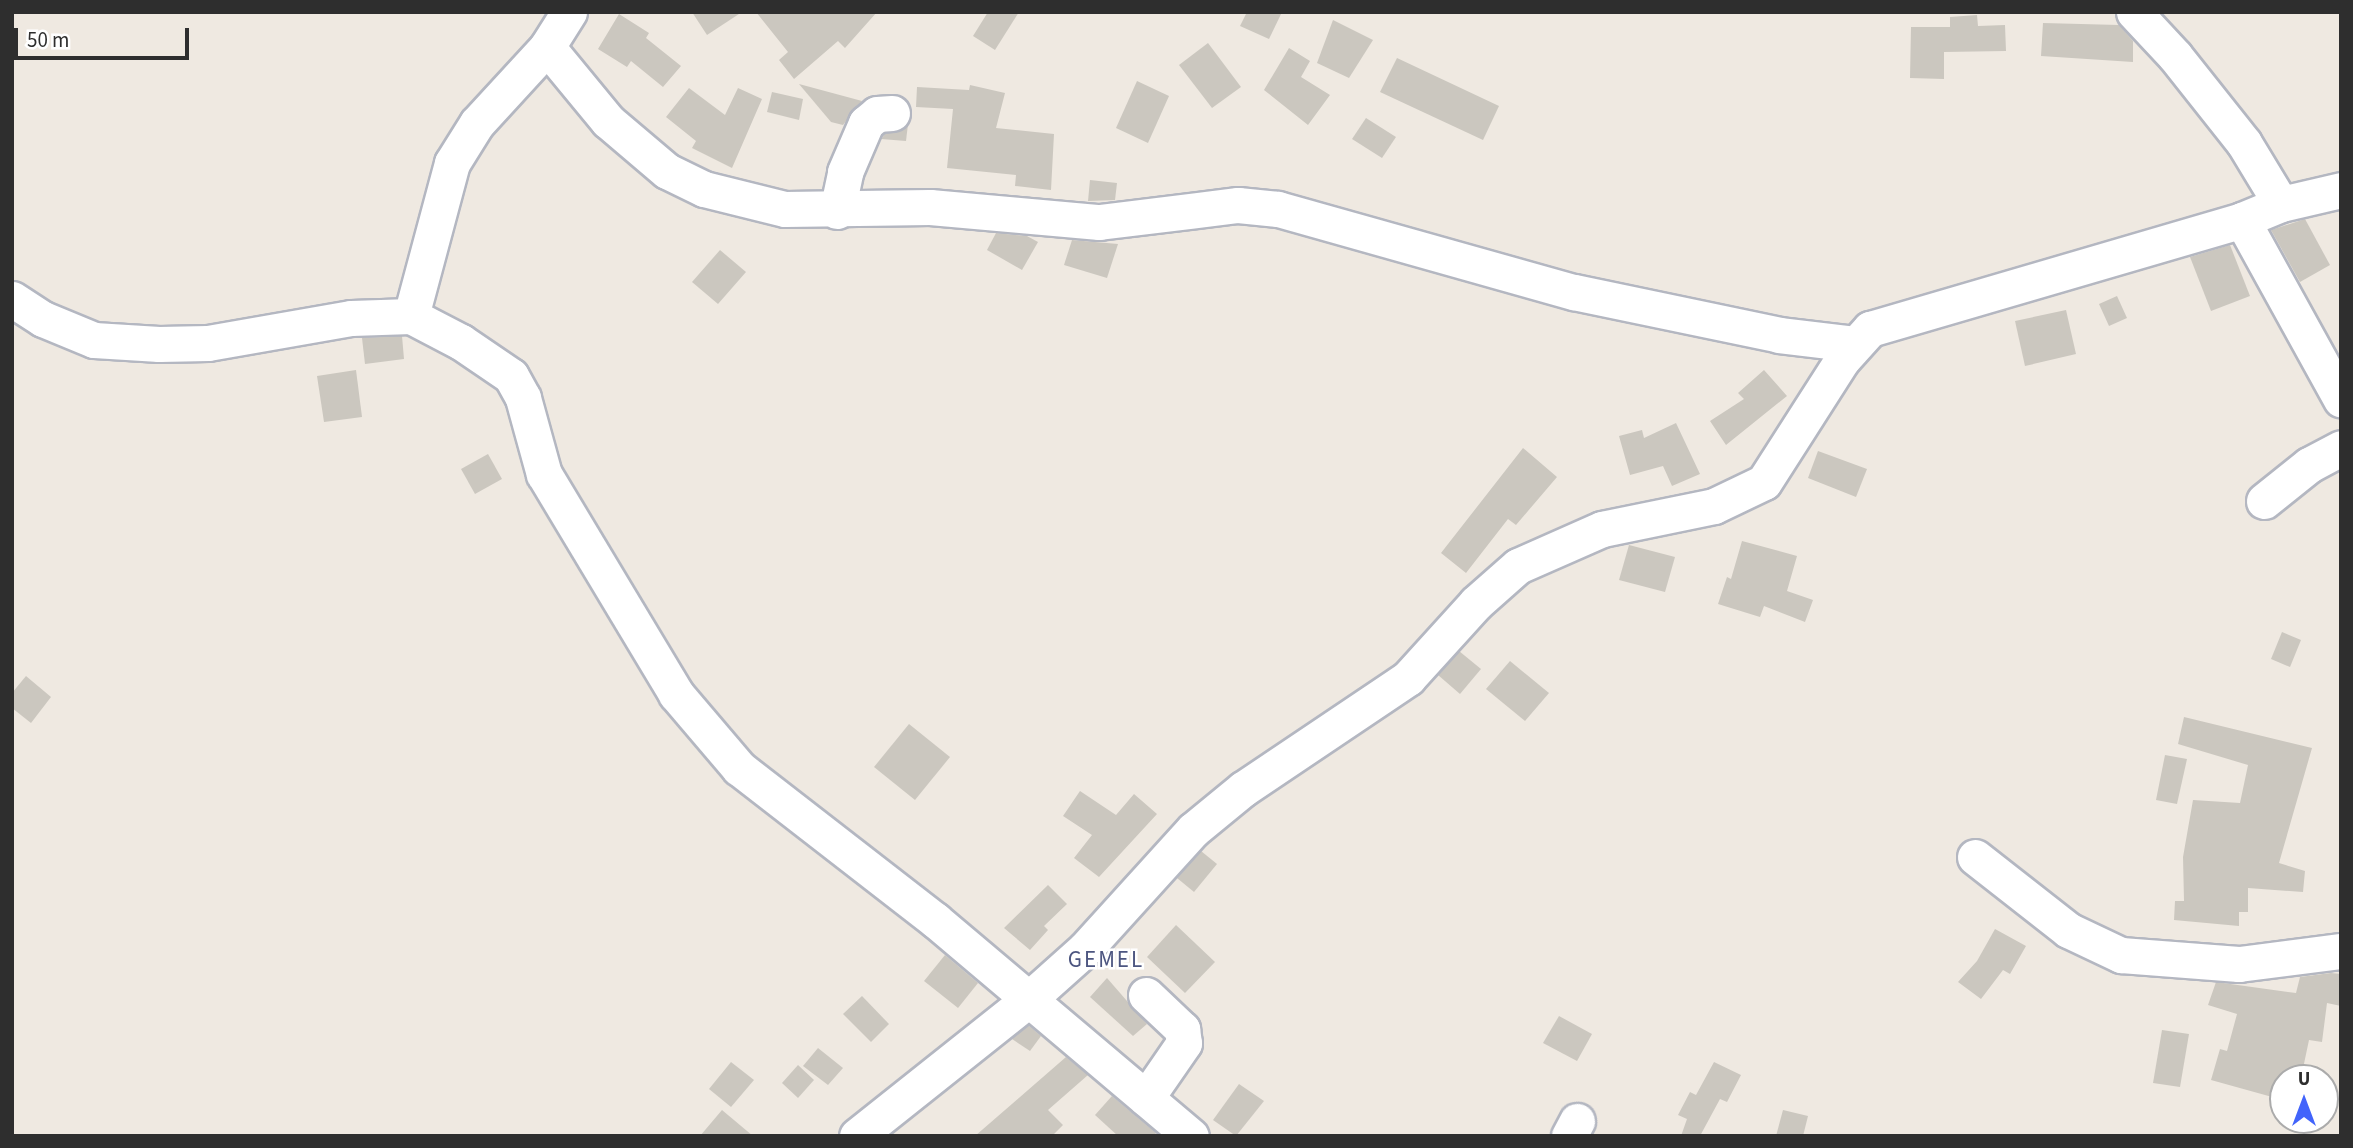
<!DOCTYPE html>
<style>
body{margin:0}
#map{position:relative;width:2353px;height:1148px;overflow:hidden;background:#efe9e1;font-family:"Source Sans 3",sans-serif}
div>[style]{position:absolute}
.building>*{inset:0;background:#cbc7bf}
.roads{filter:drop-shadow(2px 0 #b4b7c1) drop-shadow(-2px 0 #b4b7c1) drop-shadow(0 2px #b4b7c1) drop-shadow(0 -2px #b4b7c1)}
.minor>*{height:35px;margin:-17.5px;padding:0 17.5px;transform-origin:17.5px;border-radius:17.5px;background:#fff}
span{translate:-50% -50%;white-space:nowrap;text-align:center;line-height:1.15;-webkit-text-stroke:5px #fff;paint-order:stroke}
.quarter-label{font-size:23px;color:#4d5680;letter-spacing:2px}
.frame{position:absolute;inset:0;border:14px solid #2e2e2e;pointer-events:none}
.north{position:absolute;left:2269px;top:1064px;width:70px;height:70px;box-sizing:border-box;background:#fff;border:2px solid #ababab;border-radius:50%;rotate:0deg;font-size:19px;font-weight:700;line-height:28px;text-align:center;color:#2e2e2e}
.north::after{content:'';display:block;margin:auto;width:24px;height:32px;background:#4264fb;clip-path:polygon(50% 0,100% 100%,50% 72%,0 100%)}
.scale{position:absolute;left:14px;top:28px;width:175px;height:32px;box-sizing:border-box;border:4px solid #2e2e2e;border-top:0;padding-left:9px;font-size:21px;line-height:24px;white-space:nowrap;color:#2e2e2e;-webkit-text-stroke:5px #fff;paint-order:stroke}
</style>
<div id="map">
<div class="building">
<i style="clip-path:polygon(692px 12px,742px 12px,707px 35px)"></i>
<i style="clip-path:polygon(756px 12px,877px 12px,845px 48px,838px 41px,794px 79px,779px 60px,788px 52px)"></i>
<i style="clip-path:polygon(988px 12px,1019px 12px,995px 50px,973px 36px)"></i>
<i style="clip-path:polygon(1247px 12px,1282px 12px,1269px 39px,1240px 26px)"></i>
<i style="clip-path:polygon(619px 14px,649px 33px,646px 38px,681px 66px,663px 87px,631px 61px,627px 67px,598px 49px)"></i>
<i style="clip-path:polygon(1977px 15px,1978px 26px,2005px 25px,2006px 51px,1944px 52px,1944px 79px,1910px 78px,1911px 27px,1950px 27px,1950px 17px)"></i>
<i style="clip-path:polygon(1333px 20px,1373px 40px,1349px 78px,1317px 63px)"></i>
<i style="clip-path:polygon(2043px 23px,2119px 25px,2133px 41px,2133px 62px,2041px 56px)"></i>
<i style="clip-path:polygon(1208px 43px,1241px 87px,1212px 108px,1179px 65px)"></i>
<i style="clip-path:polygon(1289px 48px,1310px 61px,1301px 77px,1330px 95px,1308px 125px,1264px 90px)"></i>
<i style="clip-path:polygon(1397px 58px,1499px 106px,1483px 140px,1380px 92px)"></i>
<i style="clip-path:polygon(1137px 81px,1169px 96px,1148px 143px,1116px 128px)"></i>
<i style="clip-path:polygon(799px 84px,862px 101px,843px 125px,831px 122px)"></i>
<i style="clip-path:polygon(970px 85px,1005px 93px,996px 128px,1054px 134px,1051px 190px,1015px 186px,1016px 175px,947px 168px,953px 109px,916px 107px,917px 87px,969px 90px)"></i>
<i style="clip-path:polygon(689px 88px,725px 115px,738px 88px,762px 99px,732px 168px,692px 148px,696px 141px,666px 117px)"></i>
<i style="clip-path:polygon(772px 92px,803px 99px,799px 120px,767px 112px)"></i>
<i style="clip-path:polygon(1366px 118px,1396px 137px,1382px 158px,1352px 139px)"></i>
<i style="clip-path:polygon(908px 124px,906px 141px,881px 139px,885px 134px)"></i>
<i style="clip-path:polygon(1090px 180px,1117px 183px,1115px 200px,1088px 201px)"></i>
<i style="clip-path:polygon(2305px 219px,2330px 265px,2300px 282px,2271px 230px)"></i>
<i style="clip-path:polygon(996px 233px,1027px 236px,1038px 242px,1022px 270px,987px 250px)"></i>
<i style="clip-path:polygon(1072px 240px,1118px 244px,1107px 278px,1064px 265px)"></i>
<i style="clip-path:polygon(2230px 245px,2250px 296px,2211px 311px,2190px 257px)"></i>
<i style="clip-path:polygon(720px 250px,746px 272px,718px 304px,692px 282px)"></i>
<i style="clip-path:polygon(2117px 296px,2127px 318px,2109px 326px,2099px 304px)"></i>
<i style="clip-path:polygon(2066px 310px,2076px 354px,2025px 366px,2015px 321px)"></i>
<i style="clip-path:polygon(402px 336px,404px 359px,365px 364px,362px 338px)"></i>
<i style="clip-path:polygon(356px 370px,362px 417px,324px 422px,317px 376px)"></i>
<i style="clip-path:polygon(1764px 370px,1787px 396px,1726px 445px,1710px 421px,1744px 399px,1738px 393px)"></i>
<i style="clip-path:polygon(1676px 423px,1700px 474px,1672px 486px,1663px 466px,1630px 475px,1619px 436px,1642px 430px,1644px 438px)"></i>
<i style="clip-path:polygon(1523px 448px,1557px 477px,1516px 525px,1508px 519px,1466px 573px,1441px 553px)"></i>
<i style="clip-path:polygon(1818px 451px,1867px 469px,1856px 497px,1808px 478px)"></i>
<i style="clip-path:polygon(488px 454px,502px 479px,475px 494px,461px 469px)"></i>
<i style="clip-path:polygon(1742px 541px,1797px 556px,1787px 591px,1813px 600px,1805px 622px,1764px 606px,1760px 617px,1718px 604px,1727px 577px,1731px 579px)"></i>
<i style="clip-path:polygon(1629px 545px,1675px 557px,1665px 592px,1619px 580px)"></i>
<i style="clip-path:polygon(2282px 632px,2301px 640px,2290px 667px,2271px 659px)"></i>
<i style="clip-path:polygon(1459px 651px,1481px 669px,1460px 694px,1438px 675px)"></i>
<i style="clip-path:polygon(1510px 661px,1549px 693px,1525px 721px,1486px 689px)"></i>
<i style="clip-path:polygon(26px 676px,51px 697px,31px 723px,12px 708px,12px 693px)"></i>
<i style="clip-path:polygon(2184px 717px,2312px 748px,2279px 863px,2305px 871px,2303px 892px,2248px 888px,2248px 912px,2239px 912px,2239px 926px,2174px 920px,2175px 901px,2184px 901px,2183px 857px,2193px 800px,2240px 803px,2248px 765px,2178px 744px)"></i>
<i style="clip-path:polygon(909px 724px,950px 757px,915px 800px,874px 767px)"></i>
<i style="clip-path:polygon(2165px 755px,2187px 759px,2177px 804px,2156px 800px)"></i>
<i style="clip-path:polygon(1080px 791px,1116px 815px,1134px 794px,1157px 814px,1099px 877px,1074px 858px,1092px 835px,1063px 816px)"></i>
<i style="clip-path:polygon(1201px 851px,1217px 864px,1194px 892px,1177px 878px)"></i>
<i style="clip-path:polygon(1048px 885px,1067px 904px,1044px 926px,1048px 930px,1030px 950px,1004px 928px)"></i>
<i style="clip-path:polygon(1176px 925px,1215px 962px,1185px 993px,1147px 957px)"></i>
<i style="clip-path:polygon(1995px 929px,2026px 946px,2010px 974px,2003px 970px,1981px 999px,1958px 982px,1977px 961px)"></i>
<i style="clip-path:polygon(945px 955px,978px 983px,958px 1008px,924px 981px)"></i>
<i style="clip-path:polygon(2331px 973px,2341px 974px,2341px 1006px,2327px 1003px,2322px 1042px,2309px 1040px,2301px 1078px,2283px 1078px,2283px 1100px,2211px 1080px,2220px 1049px,2227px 1051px,2237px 1014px,2208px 1005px,2216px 982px,2296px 993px,2300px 977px)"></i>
<i style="clip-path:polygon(1107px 978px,1147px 1024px,1133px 1036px,1090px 997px)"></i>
<i style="clip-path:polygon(862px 996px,889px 1024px,871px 1042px,843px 1014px)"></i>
<i style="clip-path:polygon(1559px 1016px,1592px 1034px,1577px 1061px,1543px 1043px)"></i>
<i style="clip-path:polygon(1028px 1025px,1041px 1036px,1030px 1051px,1012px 1039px)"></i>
<i style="clip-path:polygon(2162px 1030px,2189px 1034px,2180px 1087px,2153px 1083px)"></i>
<i style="clip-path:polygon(818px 1048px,843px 1068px,828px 1085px,803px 1066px)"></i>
<i style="clip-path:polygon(1066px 1057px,1088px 1075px,1048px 1110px,1063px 1125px,1052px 1136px,975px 1136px)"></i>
<i style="clip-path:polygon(731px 1062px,754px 1080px,731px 1107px,709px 1089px)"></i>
<i style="clip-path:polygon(1714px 1062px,1741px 1075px,1727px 1102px,1720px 1099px,1700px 1136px,1681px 1136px,1687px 1119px,1678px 1115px,1690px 1092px,1696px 1095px)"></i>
<i style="clip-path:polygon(798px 1065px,814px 1080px,798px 1098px,782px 1083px)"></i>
<i style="clip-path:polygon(1239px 1084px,1264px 1101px,1236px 1136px,1213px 1120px)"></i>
<i style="clip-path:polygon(1112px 1096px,1156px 1133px,1154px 1136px,1118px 1136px,1095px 1115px)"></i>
<i style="clip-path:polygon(722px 1110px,753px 1136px,700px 1136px)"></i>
<i style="clip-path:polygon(1783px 1110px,1808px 1116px,1803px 1136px,1776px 1136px)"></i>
</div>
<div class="roads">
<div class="minor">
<i style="left:569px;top:12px;width:41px;rotate:122.2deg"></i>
<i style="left:547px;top:47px;width:103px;rotate:132.6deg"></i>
<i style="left:477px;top:123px;width:47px;rotate:122deg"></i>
<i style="left:452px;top:163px;width:158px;rotate:105deg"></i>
<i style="left:411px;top:316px;width:56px;rotate:27.5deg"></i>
<i style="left:461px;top:342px;width:60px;rotate:34.2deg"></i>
<i style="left:511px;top:376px;width:25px;rotate:61deg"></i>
<i style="left:523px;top:398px;width:79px;rotate:74.6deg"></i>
<i style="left:544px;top:474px;width:257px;rotate:59deg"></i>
<i style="left:676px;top:694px;width:97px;rotate:49.6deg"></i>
<i style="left:739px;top:768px;width:248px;rotate:37.8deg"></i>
<i style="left:935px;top:920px;width:335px;rotate:40.2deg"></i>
<i style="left:2134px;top:12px;width:60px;rotate:47deg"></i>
<i style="left:2175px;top:56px;width:111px;rotate:51.6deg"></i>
<i style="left:2244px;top:143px;width:71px;rotate:58.8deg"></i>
<i style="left:547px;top:47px;width:96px;rotate:50.5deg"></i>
<i style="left:608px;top:121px;width:77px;rotate:40.3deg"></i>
<i style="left:667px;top:171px;width:41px;rotate:25.9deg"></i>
<i style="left:704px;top:189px;width:83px;rotate:13.9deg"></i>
<i style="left:785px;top:209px;width:145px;rotate:-0.8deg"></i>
<i style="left:930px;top:207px;width:170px;rotate:5.1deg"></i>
<i style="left:1099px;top:222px;width:140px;rotate:-7deg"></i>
<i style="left:1238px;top:205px;width:40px;rotate:5.7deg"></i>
<i style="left:1278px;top:209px;width:307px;rotate:15.7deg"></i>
<i style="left:1574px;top:292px;width:209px;rotate:11.8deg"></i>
<i style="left:1779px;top:335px;width:76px;rotate:6.8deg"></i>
<i style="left:837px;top:211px;width:40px;rotate:-78deg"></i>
<i style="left:845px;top:172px;width:53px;rotate:-66.8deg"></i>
<i style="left:866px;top:123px;width:14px;rotate:-39deg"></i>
<i style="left:877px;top:114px;width:15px;rotate:-4deg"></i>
<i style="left:2242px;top:220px;width:205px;rotate:61.1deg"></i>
<i style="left:12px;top:299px;width:37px;rotate:33deg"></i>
<i style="left:43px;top:319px;width:55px;rotate:22.4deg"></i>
<i style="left:94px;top:340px;width:65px;rotate:3.5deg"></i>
<i style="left:159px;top:344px;width:49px;rotate:-1.2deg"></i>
<i style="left:208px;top:343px;width:145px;rotate:-9.9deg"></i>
<i style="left:351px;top:318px;width:60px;rotate:-1.9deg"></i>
<i style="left:2264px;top:501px;width:58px;rotate:-38.7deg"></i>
<i style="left:2309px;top:465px;width:36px;rotate:-28deg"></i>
<i style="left:1975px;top:857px;width:118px;rotate:38.1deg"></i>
<i style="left:2068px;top:930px;width:59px;rotate:25.3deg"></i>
<i style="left:2121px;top:955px;width:118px;rotate:4.4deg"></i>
<i style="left:2239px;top:964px;width:103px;rotate:-7.3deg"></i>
<i style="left:1146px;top:995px;width:50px;rotate:43.4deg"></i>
<i style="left:1182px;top:1029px;width:14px;rotate:82deg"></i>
<i style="left:1184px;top:1043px;width:67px;rotate:124.6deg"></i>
<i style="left:857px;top:1136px;width:220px;rotate:-38.5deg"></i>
<i style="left:1029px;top:999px;width:75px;rotate:-41.8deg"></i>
<i style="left:1085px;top:949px;width:161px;rotate:-47.8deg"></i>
<i style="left:1193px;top:830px;width:65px;rotate:-39.4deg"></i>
<i style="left:1243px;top:789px;width:199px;rotate:-33.9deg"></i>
<i style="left:1408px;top:678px;width:101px;rotate:-47.8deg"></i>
<i style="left:1476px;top:603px;width:56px;rotate:-41.4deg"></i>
<i style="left:1518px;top:566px;width:92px;rotate:-23.8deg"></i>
<i style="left:1602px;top:529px;width:114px;rotate:-11.6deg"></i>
<i style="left:1714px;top:506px;width:55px;rotate:-25.6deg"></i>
<i style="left:1764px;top:482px;width:145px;rotate:-57.4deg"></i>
<i style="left:1842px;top:360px;width:42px;rotate:-47.9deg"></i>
<i style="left:1870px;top:329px;width:388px;rotate:-16.3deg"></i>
<i style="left:2242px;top:220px;width:42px;rotate:-22.3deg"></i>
<i style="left:2281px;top:204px;width:62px;rotate:-13.1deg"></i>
<i style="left:1569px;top:1136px;width:17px;rotate:-62deg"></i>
</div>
</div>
<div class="quarter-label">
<span style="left:1106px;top:960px">GEMEL</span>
</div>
<div class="frame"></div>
<div class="north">U</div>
<div class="scale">50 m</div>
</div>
